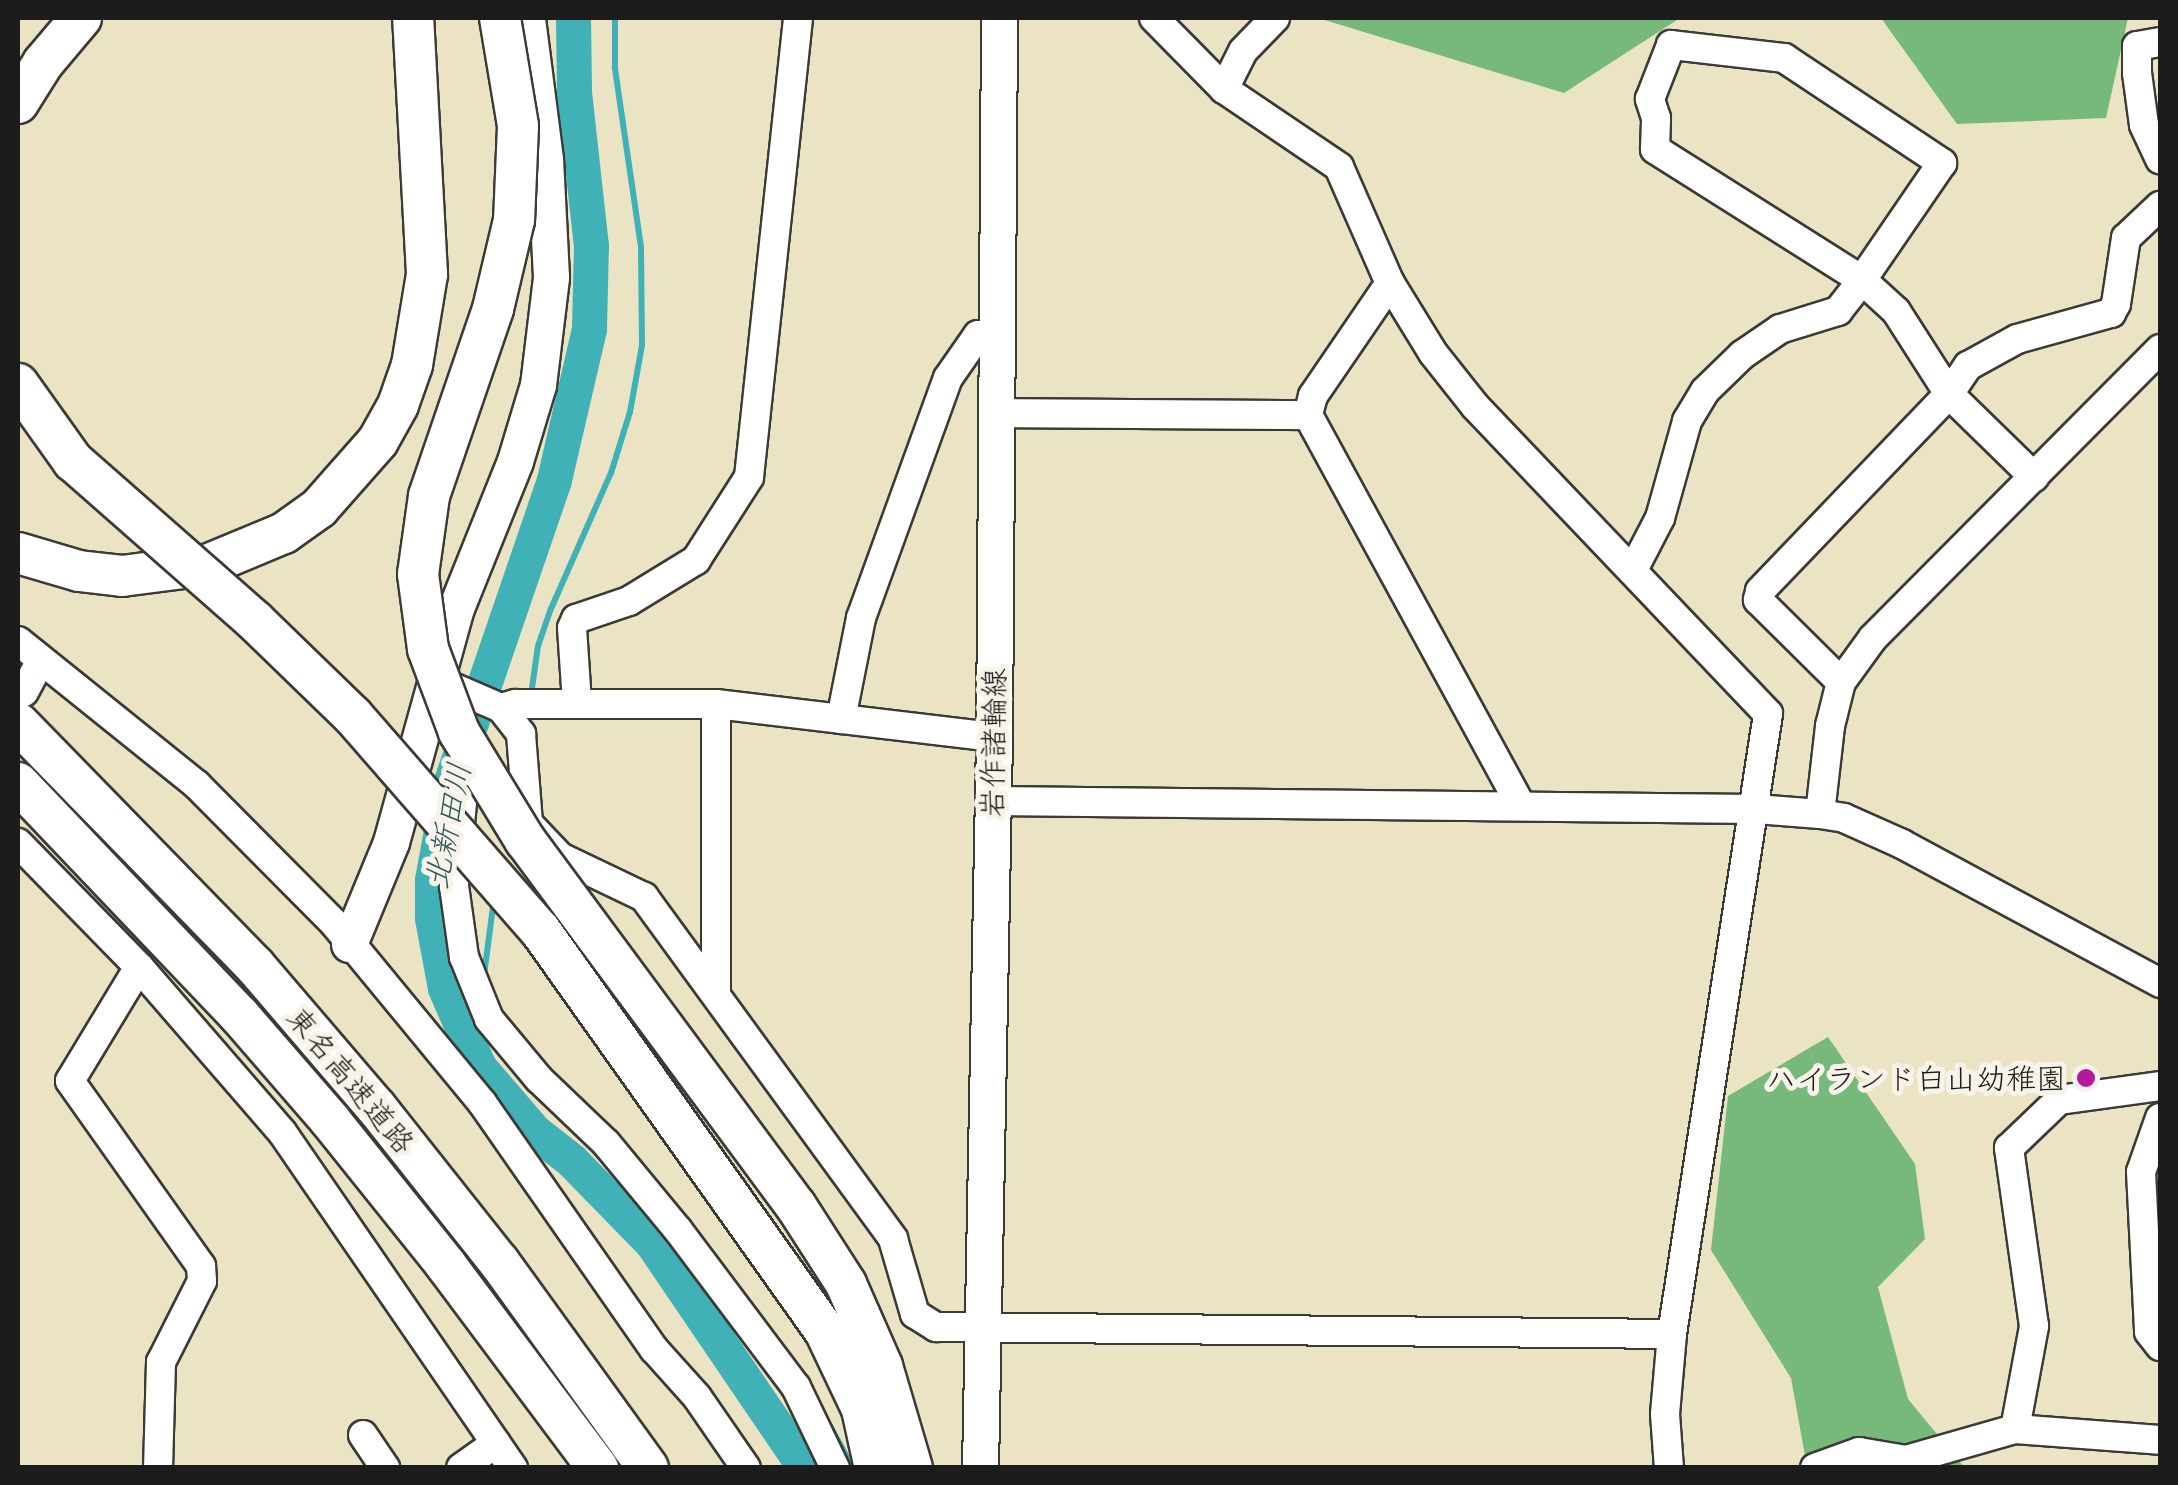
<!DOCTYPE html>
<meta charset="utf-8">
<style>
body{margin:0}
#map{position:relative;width:2178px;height:1485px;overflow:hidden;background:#ebe4c4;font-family:Delius,"Klee One",sans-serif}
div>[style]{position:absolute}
.forest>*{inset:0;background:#77b87b}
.stream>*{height:6px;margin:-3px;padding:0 3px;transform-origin:3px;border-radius:3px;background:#40b1b7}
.river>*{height:35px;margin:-17.5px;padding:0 17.5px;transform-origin:17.5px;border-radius:17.5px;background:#40b1b7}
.roads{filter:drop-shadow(2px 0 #3b3a35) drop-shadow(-2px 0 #3b3a35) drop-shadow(0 2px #3b3a35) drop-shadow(0 -2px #3b3a35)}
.minor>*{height:28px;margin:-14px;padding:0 14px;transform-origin:14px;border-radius:14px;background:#fff}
.major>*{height:35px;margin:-17.5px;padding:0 17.5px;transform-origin:17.5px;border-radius:17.5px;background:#fff}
.highway>*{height:40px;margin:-20px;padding:0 20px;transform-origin:20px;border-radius:20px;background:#fff}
.bridges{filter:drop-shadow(2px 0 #3b3a35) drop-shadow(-2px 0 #3b3a35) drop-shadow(0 2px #3b3a35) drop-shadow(0 -2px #3b3a35)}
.highway-bridge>*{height:40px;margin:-20px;padding:0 20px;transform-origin:20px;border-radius:20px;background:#fff}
.dots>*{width:28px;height:28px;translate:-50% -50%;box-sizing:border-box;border:5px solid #f7f3e8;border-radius:50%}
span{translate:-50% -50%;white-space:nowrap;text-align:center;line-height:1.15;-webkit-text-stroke:10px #f7f3e8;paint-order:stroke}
.street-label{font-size:30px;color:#1c1c1c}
.poi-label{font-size:30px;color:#1c1c1c}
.right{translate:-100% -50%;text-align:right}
.water-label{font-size:32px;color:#2a585a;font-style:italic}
.frame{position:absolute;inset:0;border:20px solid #1c1c1c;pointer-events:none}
</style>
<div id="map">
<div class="forest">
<i style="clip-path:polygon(1318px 18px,1680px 18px,1564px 93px)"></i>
<i style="clip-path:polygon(1881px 18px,2128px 18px,2106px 118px,1957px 124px)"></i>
<i style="clip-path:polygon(1828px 1037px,1915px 1164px,1925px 1239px,1878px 1287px,1908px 1399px,1964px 1467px,1807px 1467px,1791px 1378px,1711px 1250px,1728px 1096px)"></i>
</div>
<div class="stream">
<i style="left:531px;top:695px;width:49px;rotate:-81.9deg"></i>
<i style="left:538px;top:646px;width:37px;rotate:-71deg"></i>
<i style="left:550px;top:611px;width:151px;rotate:-66.2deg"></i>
<i style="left:611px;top:473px;width:64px;rotate:-72.7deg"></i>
<i style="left:630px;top:412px;width:68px;rotate:-79.8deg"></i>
<i style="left:642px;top:345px;width:98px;rotate:-90.6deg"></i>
<i style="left:641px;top:247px;width:181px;rotate:-98.3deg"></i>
<i style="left:615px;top:68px;width:50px;rotate:-90deg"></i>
<i style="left:484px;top:975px;width:77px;rotate:-82.5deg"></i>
<i style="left:817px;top:1402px;width:75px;rotate:61.4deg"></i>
</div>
<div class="river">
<i style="left:573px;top:18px;width:74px;rotate:89.2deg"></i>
<i style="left:574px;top:92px;width:154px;rotate:83.7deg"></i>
<i style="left:591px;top:245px;width:84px;rotate:91.4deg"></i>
<i style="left:589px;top:329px;width:155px;rotate:103.1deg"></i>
<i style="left:554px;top:480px;width:324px;rotate:108.9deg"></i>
<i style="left:449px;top:787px;width:95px;rotate:100.4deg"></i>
<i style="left:432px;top:880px;width:38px;rotate:90deg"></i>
<i style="left:432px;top:918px;width:71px;rotate:79.5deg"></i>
<i style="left:445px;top:988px;width:86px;rotate:66.7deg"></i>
<i style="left:479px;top:1067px;width:84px;rotate:49.3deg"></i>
<i style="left:534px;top:1131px;width:47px;rotate:38.1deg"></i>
<i style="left:571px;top:1160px;width:116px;rotate:45.7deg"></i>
<i style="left:652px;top:1243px;width:272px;rotate:55.8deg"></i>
</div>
<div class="roads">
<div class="minor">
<i style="left:1154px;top:18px;width:100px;rotate:45.4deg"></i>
<i style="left:1224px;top:89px;width:139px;rotate:34.1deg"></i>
<i style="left:1339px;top:167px;width:127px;rotate:66.3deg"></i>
<i style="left:1390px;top:283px;width:82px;rotate:58.4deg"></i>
<i style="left:1433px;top:353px;width:68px;rotate:51.6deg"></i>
<i style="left:1475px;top:406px;width:425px;rotate:46.4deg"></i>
<i style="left:1768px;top:714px;width:627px;rotate:98.8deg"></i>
<i style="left:1672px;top:1334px;width:80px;rotate:95deg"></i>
<i style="left:1665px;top:1414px;width:54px;rotate:85.8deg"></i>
<i style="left:2160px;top:42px;width:23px;rotate:170deg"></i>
<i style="left:2137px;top:46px;width:27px;rotate:90deg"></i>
<i style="left:2137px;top:73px;width:52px;rotate:82.3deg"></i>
<i style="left:2144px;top:125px;width:38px;rotate:65deg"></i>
<i style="left:1671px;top:45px;width:114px;rotate:6.6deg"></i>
<i style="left:1784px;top:58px;width:190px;rotate:33.6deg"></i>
<i style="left:1942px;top:163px;width:142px;rotate:124.4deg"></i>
<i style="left:1862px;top:280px;width:245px;rotate:-147.7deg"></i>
<i style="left:1655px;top:149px;width:31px;rotate:-88deg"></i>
<i style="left:1656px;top:118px;width:20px;rotate:-108deg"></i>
<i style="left:1650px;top:99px;width:58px;rotate:-68.7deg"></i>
<i style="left:1224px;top:89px;width:42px;rotate:-63.4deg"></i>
<i style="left:1243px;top:51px;width:46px;rotate:-45.9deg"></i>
<i style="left:1390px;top:283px;width:137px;rotate:124.3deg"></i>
<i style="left:1313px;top:396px;width:20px;rotate:105deg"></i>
<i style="left:1308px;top:415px;width:445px;rotate:61.4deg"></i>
<i style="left:996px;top:413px;width:312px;rotate:0.4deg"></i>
<i style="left:1633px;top:570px;width:59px;rotate:-62.6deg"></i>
<i style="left:1660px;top:518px;width:101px;rotate:-74.4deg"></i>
<i style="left:1687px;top:421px;width:35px;rotate:-59deg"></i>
<i style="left:1705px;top:391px;width:52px;rotate:-44.2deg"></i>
<i style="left:1742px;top:355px;width:46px;rotate:-34.4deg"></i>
<i style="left:1780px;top:329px;width:61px;rotate:-17.2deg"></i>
<i style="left:1838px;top:311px;width:39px;rotate:-52deg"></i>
<i style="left:1862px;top:280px;width:46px;rotate:42.4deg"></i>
<i style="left:1896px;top:311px;width:98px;rotate:57.4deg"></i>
<i style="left:1949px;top:394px;width:119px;rotate:44.3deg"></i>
<i style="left:18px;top:641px;width:230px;rotate:38.8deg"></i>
<i style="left:197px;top:785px;width:194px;rotate:45.2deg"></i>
<i style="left:334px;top:923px;width:234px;rotate:50.5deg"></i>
<i style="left:483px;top:1104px;width:299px;rotate:55.1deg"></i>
<i style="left:654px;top:1349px;width:64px;rotate:48.1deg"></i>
<i style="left:697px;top:1397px;width:86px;rotate:55.4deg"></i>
<i style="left:434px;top:679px;width:73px;rotate:23.4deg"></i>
<i style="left:501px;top:708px;width:33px;rotate:52deg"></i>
<i style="left:521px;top:734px;width:89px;rotate:85.5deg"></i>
<i style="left:528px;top:823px;width:47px;rotate:46.7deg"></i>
<i style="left:560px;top:857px;width:93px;rotate:25.5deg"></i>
<i style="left:644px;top:897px;width:423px;rotate:53.9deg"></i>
<i style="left:893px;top:1239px;width:78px;rotate:73.7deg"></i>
<i style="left:915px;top:1314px;width:25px;rotate:32deg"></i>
<i style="left:936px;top:1327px;width:736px;rotate:0.54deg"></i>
<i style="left:1841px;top:682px;width:117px;rotate:-135.3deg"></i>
<i style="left:1758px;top:600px;width:9px;rotate:-77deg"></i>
<i style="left:1760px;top:591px;width:273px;rotate:-46.2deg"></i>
<i style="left:1949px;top:394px;width:34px;rotate:-56deg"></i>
<i style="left:1968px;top:366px;width:56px;rotate:-28.9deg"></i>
<i style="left:2017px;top:339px;width:98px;rotate:-15.5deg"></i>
<i style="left:2111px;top:313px;width:10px;rotate:-61deg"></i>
<i style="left:2116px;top:304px;width:67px;rotate:-81.4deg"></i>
<i style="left:2126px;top:238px;width:47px;rotate:-43.3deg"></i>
<i style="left:24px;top:692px;width:36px;rotate:-62deg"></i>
<i style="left:577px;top:703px;width:75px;rotate:-93.8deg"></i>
<i style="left:572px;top:628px;width:10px;rotate:-66deg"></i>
<i style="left:576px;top:619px;width:56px;rotate:-18.8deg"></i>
<i style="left:629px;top:601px;width:79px;rotate:-31.5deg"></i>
<i style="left:696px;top:560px;width:98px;rotate:-57.4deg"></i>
<i style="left:749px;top:477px;width:462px;rotate:-83.9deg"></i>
<i style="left:501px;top:708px;width:15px;rotate:-16deg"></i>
<i style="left:515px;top:704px;width:201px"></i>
<i style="left:716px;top:704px;width:280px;rotate:6.8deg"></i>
<i style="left:841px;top:719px;width:103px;rotate:-78.8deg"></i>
<i style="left:861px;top:618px;width:255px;rotate:-70.1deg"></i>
<i style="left:948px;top:378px;width:52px;rotate:-55.1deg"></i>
<i style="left:978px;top:335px;width:20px"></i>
<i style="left:468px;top:742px;width:145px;rotate:95.6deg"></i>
<i style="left:454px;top:886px;width:72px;rotate:82deg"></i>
<i style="left:464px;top:957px;width:67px;rotate:68deg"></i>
<i style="left:489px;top:1019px;width:78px;rotate:50.2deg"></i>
<i style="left:539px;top:1079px;width:93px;rotate:43.7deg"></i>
<i style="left:606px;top:1143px;width:113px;rotate:50.4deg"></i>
<i style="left:678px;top:1230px;width:196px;rotate:53.1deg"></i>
<i style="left:796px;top:1387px;width:90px;rotate:64.3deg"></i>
<i style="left:992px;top:801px;width:764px;rotate:0.6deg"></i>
<i style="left:1756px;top:809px;width:64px;rotate:4.5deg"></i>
<i style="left:1820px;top:814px;width:24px;rotate:9deg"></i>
<i style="left:1844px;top:818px;width:64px;rotate:24.1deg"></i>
<i style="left:1902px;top:844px;width:293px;rotate:28.3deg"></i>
<i style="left:1820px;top:814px;width:89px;rotate:-83.5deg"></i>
<i style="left:1830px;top:726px;width:45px;rotate:-76deg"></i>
<i style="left:1841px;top:682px;width:54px;rotate:-54deg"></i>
<i style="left:1873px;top:638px;width:407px;rotate:-45.2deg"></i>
<i style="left:18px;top:843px;width:173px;rotate:45.7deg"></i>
<i style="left:139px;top:967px;width:218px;rotate:49.1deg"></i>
<i style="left:282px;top:1132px;width:408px;rotate:55.5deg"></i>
<i style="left:139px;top:967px;width:133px;rotate:121.2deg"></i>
<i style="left:70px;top:1081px;width:227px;rotate:54.7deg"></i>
<i style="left:201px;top:1266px;width:15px;rotate:86deg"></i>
<i style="left:202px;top:1281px;width:91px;rotate:116.8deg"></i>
<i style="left:161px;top:1362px;width:106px;rotate:91.6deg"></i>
<i style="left:716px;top:992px;width:288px;rotate:-90deg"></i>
<i style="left:2160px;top:1118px;width:57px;rotate:109.4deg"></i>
<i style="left:2141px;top:1172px;width:160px;rotate:87.1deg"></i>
<i style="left:2149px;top:1332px;width:18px;rotate:52deg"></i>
<i style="left:2015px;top:1429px;width:105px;rotate:-79.5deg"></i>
<i style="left:2034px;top:1326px;width:180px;rotate:-98deg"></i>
<i style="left:2009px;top:1148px;width:69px;rotate:-43.8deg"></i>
<i style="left:2059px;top:1100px;width:102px;rotate:-7.9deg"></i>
<i style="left:363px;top:1435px;width:40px;rotate:56deg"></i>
<i style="left:461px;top:1468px;width:43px;rotate:-35.5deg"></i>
<i style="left:1815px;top:1468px;width:47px;rotate:-20deg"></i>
<i style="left:1859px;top:1452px;width:48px;rotate:9.7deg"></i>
<i style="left:1906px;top:1460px;width:113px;rotate:-15.9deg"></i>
<i style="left:2015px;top:1429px;width:145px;rotate:4.3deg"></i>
</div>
<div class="major">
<i style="left:349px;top:944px;width:110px;rotate:-67.6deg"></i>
<i style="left:391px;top:842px;width:243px;rotate:-74.5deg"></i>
<i style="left:456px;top:608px;width:158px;rotate:-68.1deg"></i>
<i style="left:515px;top:461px;width:79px;rotate:-73.2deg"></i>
<i style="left:538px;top:385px;width:109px;rotate:-83.1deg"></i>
<i style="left:551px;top:277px;width:118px;rotate:-92.9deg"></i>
<i style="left:545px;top:159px;width:142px;rotate:-97.3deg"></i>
<i style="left:980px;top:1468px;width:731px;rotate:-88.9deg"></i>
<i style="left:994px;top:737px;width:719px;rotate:-89.6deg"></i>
</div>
<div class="highway">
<i style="left:18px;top:103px;width:47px;rotate:-58deg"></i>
<i style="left:43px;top:63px;width:59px;rotate:-49.8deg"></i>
<i style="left:18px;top:553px;width:64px;rotate:16.4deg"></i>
<i style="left:79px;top:571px;width:43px;rotate:6.6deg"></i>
<i style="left:122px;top:576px;width:86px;rotate:-7.4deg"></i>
<i style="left:207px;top:565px;width:83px;rotate:-22.6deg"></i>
<i style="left:284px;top:533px;width:43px;rotate:-35.5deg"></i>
<i style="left:319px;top:508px;width:89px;rotate:-48.6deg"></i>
<i style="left:378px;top:441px;width:41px;rotate:-60.9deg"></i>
<i style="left:398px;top:405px;width:42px;rotate:-70.7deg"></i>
<i style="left:412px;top:365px;width:92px;rotate:-80.6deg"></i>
<i style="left:427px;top:274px;width:256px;rotate:-93.1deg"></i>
<i style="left:18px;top:723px;width:339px;rotate:45.7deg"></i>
<i style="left:255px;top:966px;width:186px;rotate:49.4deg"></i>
<i style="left:376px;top:1107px;width:198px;rotate:51.6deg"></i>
<i style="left:499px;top:1262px;width:254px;rotate:54.1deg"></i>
<i style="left:18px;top:783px;width:320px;rotate:46.4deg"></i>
<i style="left:239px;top:1015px;width:139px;rotate:49.1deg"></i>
<i style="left:330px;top:1120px;width:186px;rotate:51.3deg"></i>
<i style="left:446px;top:1265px;width:254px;rotate:53.2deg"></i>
</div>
</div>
<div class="bridges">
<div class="highway-bridge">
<i style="left:500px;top:18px;width:109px;rotate:80.5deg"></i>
<i style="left:518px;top:126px;width:94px;rotate:92.4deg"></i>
<i style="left:514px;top:220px;width:91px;rotate:103.3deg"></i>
<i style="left:493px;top:309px;width:198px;rotate:108.9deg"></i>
<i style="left:429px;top:496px;width:79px;rotate:98deg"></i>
<i style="left:418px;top:574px;width:76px;rotate:82.4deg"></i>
<i style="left:428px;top:649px;width:89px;rotate:69.5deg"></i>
<i style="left:459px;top:732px;width:127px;rotate:58.6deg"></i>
<i style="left:525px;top:840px;width:455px;rotate:53.5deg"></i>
<i style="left:796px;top:1206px;width:93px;rotate:57.3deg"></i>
<i style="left:846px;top:1284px;width:90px;rotate:66.3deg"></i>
<i style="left:882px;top:1366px;width:106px;rotate:73.6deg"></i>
<i style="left:18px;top:384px;width:95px;rotate:54.5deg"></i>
<i style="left:73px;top:461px;width:242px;rotate:41.3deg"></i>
<i style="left:255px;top:621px;width:136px;rotate:44.1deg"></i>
<i style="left:353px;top:716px;width:284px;rotate:48.9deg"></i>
<i style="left:540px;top:930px;width:492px;rotate:54.6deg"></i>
<i style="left:825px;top:1331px;width:86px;rotate:64.6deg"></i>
<i style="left:862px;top:1409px;width:60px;rotate:77.6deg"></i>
</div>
</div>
<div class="dots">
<i style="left:2086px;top:1078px;background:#b5179e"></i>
</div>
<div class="street-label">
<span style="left:993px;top:743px;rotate:-89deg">岩作諸輪線</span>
<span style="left:351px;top:1080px;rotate:50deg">東名高速道路</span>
</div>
<div class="poi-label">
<span class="right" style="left:2066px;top:1078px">ハイランド白山幼稚園</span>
</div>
<div class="water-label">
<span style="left:448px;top:826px;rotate:-79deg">北新田川</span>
</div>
<div class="frame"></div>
</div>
